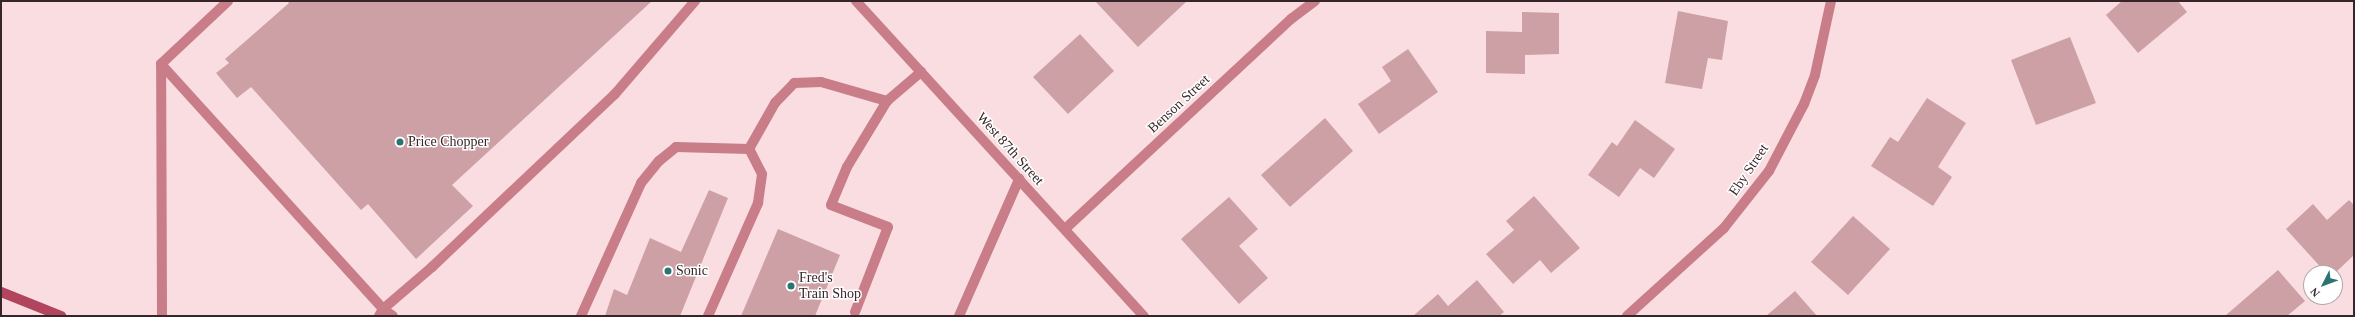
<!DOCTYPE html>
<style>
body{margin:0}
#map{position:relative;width:2355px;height:317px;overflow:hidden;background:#f9dde1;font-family:"Times New Roman",serif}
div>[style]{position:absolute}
.building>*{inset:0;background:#cda0a6}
.service>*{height:10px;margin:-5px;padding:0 5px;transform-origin:5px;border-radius:5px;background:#c87d89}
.minor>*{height:10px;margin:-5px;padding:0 5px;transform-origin:5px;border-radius:5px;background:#c87d89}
.tertiary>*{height:10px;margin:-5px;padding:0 5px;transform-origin:5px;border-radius:5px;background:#c87d89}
.secondary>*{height:10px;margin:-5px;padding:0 5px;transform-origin:5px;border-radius:5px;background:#b2455e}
.dots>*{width:11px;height:11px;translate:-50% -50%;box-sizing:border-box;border:2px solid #fff;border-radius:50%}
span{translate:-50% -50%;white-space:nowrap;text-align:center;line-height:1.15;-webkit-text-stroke:3px #fff;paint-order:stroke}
.street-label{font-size:14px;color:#372629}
.poi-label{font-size:14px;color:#372629}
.left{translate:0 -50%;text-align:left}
.frame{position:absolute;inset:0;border:2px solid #372629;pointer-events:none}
.north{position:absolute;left:2303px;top:265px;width:40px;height:40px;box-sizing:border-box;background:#fff;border:1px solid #afa8a9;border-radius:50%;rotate:228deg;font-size:11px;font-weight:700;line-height:16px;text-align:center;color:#372629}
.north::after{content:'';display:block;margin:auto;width:14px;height:18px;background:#2b746f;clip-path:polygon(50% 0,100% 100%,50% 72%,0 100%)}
</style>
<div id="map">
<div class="building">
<i style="clip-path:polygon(287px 1px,652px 1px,452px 185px,473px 206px,416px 259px,368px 204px,361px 210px,251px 87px,237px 98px,216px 73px,229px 63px,225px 59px,289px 3px)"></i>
<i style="clip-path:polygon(1095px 1px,1187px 1px,1138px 47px)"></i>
<i style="clip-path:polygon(2122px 1px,2178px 1px,2187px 12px,2138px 53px,2106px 15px)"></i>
<i style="clip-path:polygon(1678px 11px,1728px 21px,1722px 60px,1708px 58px,1702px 89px,1665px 83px)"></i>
<i style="clip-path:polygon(1522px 12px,1559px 13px,1559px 54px,1525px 55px,1525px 74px,1486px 73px,1486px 31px,1522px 32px)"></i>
<i style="clip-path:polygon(1080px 34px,1114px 71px,1068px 114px,1033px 77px)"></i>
<i style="clip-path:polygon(2070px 37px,2096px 103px,2036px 125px,2011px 60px)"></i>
<i style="clip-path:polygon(1408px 49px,1438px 92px,1379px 134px,1358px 104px,1391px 81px,1382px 67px)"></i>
<i style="clip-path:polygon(1927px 98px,1966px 123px,1938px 167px,1952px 177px,1933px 206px,1871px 166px,1890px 137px,1898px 142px)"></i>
<i style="clip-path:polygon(1325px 118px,1353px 151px,1290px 207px,1261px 175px)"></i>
<i style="clip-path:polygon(1635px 120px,1675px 149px,1654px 178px,1640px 168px,1619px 197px,1588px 175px,1612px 142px,1617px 146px)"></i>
<i style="clip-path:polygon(709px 190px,728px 198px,680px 316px,605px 316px,614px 289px,627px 295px,650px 238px,681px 252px)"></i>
<i style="clip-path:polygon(1534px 196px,1580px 248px,1551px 273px,1540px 260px,1513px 284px,1486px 254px,1514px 230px,1506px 221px)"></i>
<i style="clip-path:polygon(1229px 197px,1258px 229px,1239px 246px,1268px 278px,1239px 304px,1181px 239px)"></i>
<i style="clip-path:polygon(2349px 200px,2354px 205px,2354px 255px,2335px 273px,2326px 273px,2286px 229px,2313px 204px,2327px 220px)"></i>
<i style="clip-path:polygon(1853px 216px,1890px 249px,1848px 295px,1811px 262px)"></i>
<i style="clip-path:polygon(778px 229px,840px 255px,815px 316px,741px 316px)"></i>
<i style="clip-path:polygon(2278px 270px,2305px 301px,2287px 316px,2225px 316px)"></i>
<i style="clip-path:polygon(1477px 280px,1504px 312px,1499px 316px,1413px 316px,1438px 294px,1448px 306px)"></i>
<i style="clip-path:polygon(1795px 291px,1817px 316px,1766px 316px)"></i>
</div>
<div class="service">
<i style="left:161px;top:64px;width:331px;rotate:47.8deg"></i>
<i style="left:383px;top:309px;width:12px;rotate:35deg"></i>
<i style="left:855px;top:312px;width:91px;rotate:-68.8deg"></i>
<i style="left:888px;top:227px;width:61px;rotate:-158.9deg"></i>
<i style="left:831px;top:205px;width:41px;rotate:-67.2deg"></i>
<i style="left:847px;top:167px;width:77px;rotate:-58.8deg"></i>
<i style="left:887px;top:101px;width:45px;rotate:-40.5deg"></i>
<i style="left:162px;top:316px;width:252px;rotate:-90.2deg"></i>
<i style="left:161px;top:64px;width:92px;rotate:-43.2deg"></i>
<i style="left:379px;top:316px;width:8px;rotate:-60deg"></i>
<i style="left:383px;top:309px;width:65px;rotate:-40.6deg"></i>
<i style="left:432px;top:267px;width:252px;rotate:-43.4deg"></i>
<i style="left:615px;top:94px;width:123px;rotate:-49.3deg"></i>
<i style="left:581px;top:316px;width:146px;rotate:-65.7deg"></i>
<i style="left:641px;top:183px;width:28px;rotate:-51deg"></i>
<i style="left:659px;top:161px;width:22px;rotate:-39deg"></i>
<i style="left:676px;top:147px;width:73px;rotate:1.6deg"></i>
<i style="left:708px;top:316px;width:124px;rotate:-66.1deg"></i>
<i style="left:758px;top:203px;width:29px;rotate:-82deg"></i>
<i style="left:762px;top:174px;width:28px;rotate:-117deg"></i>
<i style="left:749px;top:149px;width:53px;rotate:-60.5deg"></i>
<i style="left:775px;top:103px;width:28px;rotate:-46deg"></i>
<i style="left:794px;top:83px;width:27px;rotate:-2deg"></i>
<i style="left:821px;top:82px;width:69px;rotate:16.1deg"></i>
<i style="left:959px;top:316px;width:150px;rotate:-66.3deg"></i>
</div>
<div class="minor">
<i style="left:1065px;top:229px;width:309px;rotate:-42.9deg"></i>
<i style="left:1291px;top:19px;width:30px;rotate:-37deg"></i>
<i style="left:1627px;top:316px;width:131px;rotate:-42.2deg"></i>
<i style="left:1724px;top:228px;width:73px;rotate:-51.7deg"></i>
<i style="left:1769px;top:171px;width:76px;rotate:-62.4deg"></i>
<i style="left:1804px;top:104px;width:31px;rotate:-69deg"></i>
<i style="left:1815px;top:75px;width:76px;rotate:-77.8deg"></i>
</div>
<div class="tertiary">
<i style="left:856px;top:1px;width:427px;rotate:47.6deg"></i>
</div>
<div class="secondary">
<i style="left:1px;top:292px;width:65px;rotate:21.8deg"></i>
</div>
<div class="dots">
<i style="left:400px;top:142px;background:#2b746f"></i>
<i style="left:668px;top:271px;background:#2b746f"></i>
<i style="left:791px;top:286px;background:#2b746f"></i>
</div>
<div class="street-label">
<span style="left:1179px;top:104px;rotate:-43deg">Benson Street</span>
<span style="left:1010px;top:149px;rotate:48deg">West 87th Street</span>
<span style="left:1749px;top:170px;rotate:-56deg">Eby Street</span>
</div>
<div class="poi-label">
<span class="left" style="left:408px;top:142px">Price Chopper</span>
<span class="left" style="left:676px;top:271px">Sonic</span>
<span class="left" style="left:799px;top:286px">Fred's<br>Train Shop</span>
</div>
<div class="frame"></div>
<div class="north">N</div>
</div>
